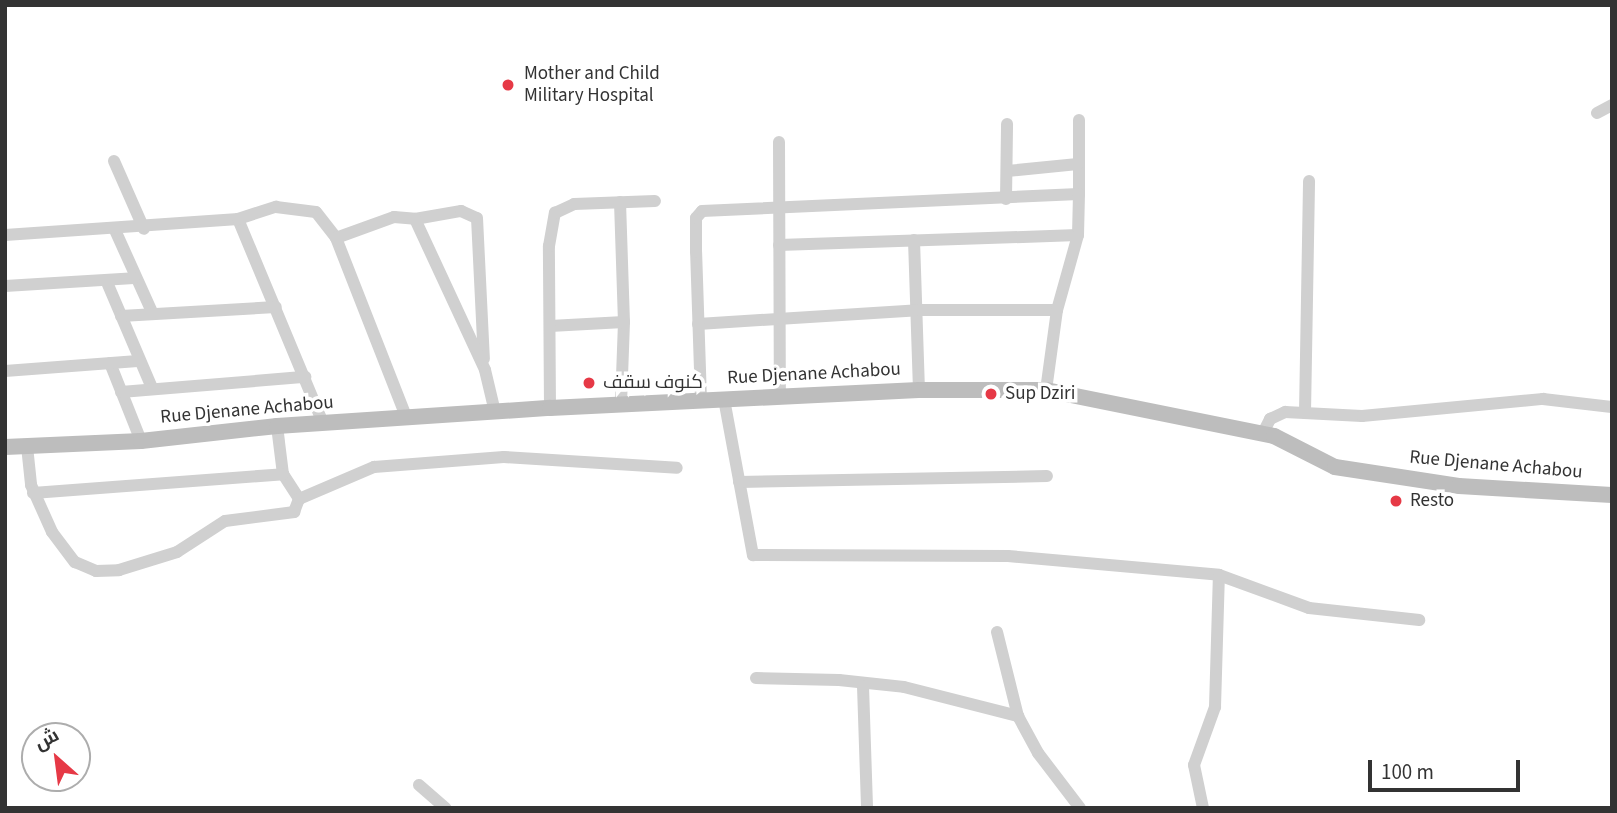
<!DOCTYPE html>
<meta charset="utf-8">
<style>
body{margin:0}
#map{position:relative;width:1617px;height:813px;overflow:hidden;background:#fff;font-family:"Source Sans 3",Cairo,sans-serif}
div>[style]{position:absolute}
.minor>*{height:12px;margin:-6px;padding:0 6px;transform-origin:6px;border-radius:6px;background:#d0d0d0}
.secondary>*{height:16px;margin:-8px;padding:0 8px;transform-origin:8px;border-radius:8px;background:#bdbdbd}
.dots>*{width:19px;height:19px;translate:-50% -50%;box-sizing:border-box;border:4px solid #fff;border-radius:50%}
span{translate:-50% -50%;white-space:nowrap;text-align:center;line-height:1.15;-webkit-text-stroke:7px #fff;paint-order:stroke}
.poi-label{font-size:19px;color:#333}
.left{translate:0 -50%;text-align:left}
.street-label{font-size:19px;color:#333}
.frame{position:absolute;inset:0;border:7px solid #333;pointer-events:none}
.north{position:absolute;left:21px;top:722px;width:70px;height:70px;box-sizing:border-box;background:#fff;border:2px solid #adadad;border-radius:50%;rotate:332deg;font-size:19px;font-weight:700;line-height:28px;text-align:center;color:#333}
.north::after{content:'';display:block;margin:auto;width:24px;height:32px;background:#e63946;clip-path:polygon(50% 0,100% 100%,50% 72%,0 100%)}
.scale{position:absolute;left:1368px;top:760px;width:152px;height:32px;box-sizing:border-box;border:4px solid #333;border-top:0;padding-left:9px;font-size:21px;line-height:24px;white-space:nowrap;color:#333;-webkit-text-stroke:5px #fff;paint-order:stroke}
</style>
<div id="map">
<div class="minor">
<i style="left:1597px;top:113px;width:17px;rotate:-28deg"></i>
<i style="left:1079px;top:120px;width:74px;rotate:90deg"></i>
<i style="left:779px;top:142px;width:255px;rotate:89.8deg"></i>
<i style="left:114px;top:161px;width:74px;rotate:66.2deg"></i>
<i style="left:1007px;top:171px;width:71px;rotate:-5.6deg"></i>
<i style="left:1006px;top:199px;width:75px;rotate:-89.2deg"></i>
<i style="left:620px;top:202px;width:120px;rotate:88.1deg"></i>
<i style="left:624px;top:322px;width:83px;rotate:92.1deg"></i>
<i style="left:238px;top:219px;width:221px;rotate:67.4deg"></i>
<i style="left:415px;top:219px;width:47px;rotate:-9.9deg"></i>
<i style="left:461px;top:211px;width:17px;rotate:24deg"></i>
<i style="left:477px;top:218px;width:141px;rotate:87.2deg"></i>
<i style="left:115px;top:230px;width:92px;rotate:65.7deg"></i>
<i style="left:5px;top:235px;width:234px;rotate:-3.9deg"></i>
<i style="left:238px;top:219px;width:40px;rotate:-18deg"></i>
<i style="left:276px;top:207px;width:40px;rotate:7.1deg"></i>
<i style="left:316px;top:212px;width:33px;rotate:52deg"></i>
<i style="left:914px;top:240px;width:150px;rotate:88.1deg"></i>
<i style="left:779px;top:245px;width:299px;rotate:-1.9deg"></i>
<i style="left:106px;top:280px;width:117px;rotate:66.9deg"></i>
<i style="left:5px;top:286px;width:129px;rotate:-3.5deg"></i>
<i style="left:121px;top:316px;width:155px;rotate:-3.3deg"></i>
<i style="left:698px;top:324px;width:220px;rotate:-3.6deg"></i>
<i style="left:918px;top:310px;width:139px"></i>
<i style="left:550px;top:326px;width:74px;rotate:-3.1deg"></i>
<i style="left:110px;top:363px;width:84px;rotate:68.3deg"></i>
<i style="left:5px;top:371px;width:133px;rotate:-4.3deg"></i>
<i style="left:121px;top:392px;width:185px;rotate:-4.7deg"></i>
<i style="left:724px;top:399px;width:159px;rotate:79.5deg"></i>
<i style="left:753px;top:555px;width:255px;rotate:0.2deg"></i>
<i style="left:1008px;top:556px;width:212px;rotate:5.1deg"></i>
<i style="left:1219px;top:575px;width:96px;rotate:20.1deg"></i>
<i style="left:1309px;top:608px;width:111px;rotate:6.2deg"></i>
<i style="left:701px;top:400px;width:148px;rotate:-91.9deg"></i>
<i style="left:696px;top:252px;width:34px;rotate:-90deg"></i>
<i style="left:696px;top:218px;width:9px;rotate:-49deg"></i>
<i style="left:702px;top:211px;width:377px;rotate:-2.6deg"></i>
<i style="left:1079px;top:194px;width:41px;rotate:91.4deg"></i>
<i style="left:1078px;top:235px;width:78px;rotate:105.6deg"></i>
<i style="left:1057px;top:310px;width:81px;rotate:97.8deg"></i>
<i style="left:550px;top:408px;width:162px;rotate:-90.4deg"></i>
<i style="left:549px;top:246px;width:34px;rotate:-80deg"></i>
<i style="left:555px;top:213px;width:21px;rotate:-25deg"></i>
<i style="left:574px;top:204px;width:81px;rotate:-2.1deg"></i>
<i style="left:1305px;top:413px;width:232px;rotate:-89deg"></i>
<i style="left:407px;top:419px;width:194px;rotate:-111.4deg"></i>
<i style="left:336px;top:238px;width:62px;rotate:-19.9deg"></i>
<i style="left:394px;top:217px;width:21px;rotate:5deg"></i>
<i style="left:415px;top:219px;width:166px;rotate:65.1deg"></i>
<i style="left:485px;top:370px;width:43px;rotate:76.6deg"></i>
<i style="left:277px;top:426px;width:48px;rotate:82.9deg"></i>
<i style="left:283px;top:474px;width:30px;rotate:57deg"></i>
<i style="left:1263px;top:433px;width:16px;rotate:-63deg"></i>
<i style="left:1270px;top:419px;width:17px;rotate:-25deg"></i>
<i style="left:1285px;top:412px;width:77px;rotate:3deg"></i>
<i style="left:1362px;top:416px;width:182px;rotate:-5.4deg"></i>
<i style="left:1543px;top:399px;width:69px;rotate:6.6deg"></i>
<i style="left:27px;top:446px;width:39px;rotate:84deg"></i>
<i style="left:31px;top:485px;width:51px;rotate:65.9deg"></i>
<i style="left:52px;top:532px;width:38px;rotate:53deg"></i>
<i style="left:75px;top:562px;width:23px;rotate:23deg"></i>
<i style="left:96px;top:571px;width:23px;rotate:-2deg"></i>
<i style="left:119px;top:570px;width:61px;rotate:-17.2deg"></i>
<i style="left:177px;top:552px;width:57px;rotate:-32.9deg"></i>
<i style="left:225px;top:521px;width:70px;rotate:-7.4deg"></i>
<i style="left:294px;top:512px;width:14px;rotate:-69deg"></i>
<i style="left:299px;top:499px;width:82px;rotate:-23.1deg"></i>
<i style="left:374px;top:467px;width:130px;rotate:-4.4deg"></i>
<i style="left:504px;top:457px;width:173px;rotate:3.6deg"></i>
<i style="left:739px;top:482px;width:308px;rotate:-1.1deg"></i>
<i style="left:33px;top:493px;width:251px;rotate:-4.3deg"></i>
<i style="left:997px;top:632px;width:87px;rotate:76deg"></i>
<i style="left:1018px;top:716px;width:42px;rotate:61.6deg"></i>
<i style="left:1038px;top:753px;width:69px;rotate:52.6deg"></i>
<i style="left:756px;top:678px;width:83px;rotate:1.4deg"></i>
<i style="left:839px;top:680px;width:65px;rotate:6.1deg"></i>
<i style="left:904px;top:687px;width:118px;rotate:14.3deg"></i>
<i style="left:863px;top:686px;width:122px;rotate:88.1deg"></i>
<i style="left:419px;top:785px;width:35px;rotate:41deg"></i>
<i style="left:1203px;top:808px;width:44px;rotate:-101.8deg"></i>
<i style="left:1194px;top:765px;width:62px;rotate:-70.1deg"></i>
<i style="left:1215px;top:707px;width:132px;rotate:-88.3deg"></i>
</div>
<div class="secondary">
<i style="left:5px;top:447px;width:136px;rotate:-2.5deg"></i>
<i style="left:141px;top:441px;width:137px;rotate:-6.3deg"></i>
<i style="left:277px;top:426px;width:274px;rotate:-3.8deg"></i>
<i style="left:550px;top:408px;width:369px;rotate:-2.8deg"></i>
<i style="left:919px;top:390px;width:127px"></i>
<i style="left:1046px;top:390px;width:233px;rotate:11.4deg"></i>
<i style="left:1274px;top:436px;width:68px;rotate:26.9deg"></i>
<i style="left:1335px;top:467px;width:125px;rotate:8.7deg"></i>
<i style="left:1459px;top:486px;width:153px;rotate:3.4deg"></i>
</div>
<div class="dots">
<i style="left:508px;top:85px;background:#e63946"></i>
<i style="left:589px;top:383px;background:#e63946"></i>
<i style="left:991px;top:394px;background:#e63946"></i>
<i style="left:1396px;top:501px;background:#e63946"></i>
</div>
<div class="poi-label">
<span class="left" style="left:524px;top:85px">Mother and Child<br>Military Hospital</span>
<span class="left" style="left:603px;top:383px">كنوف سقف</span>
<span class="left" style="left:1005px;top:394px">Sup Dziri</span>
<span class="left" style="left:1410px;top:501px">Resto</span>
</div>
<div class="street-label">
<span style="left:814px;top:374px;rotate:-3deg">Rue Djenane Achabou</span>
<span style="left:247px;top:410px;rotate:-5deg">Rue Djenane Achabou</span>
<span style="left:1496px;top:465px;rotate:5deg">Rue Djenane Achabou</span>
</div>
<div class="frame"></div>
<div class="north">ش</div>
<div class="scale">100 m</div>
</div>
